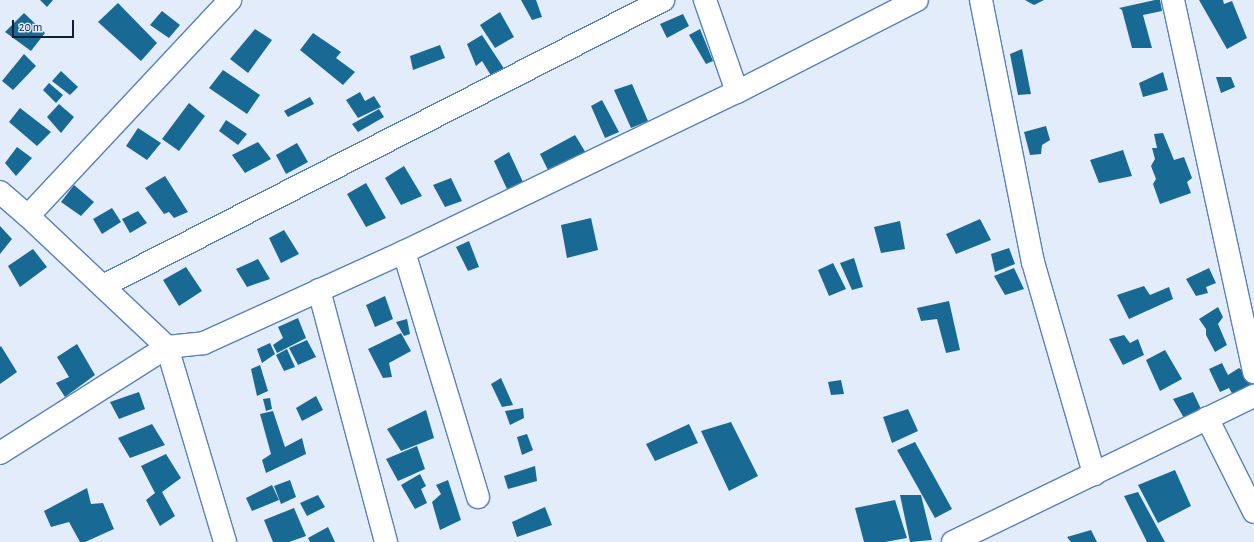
<!DOCTYPE html>
<style>
body{margin:0}
#map{position:relative;width:1254px;height:542px;overflow:hidden;background:#e2ecfa;font-family:"Alegreya Sans",sans-serif}
div>[style]{position:absolute}
.building>*{inset:0;background:#196995}
.roads{filter:drop-shadow(1px 0 #5781bf) drop-shadow(-1px 0 #5781bf) drop-shadow(0 1px #5781bf) drop-shadow(0 -1px #5781bf)}
.minor>*{height:22px;margin:-11px;padding:0 11px;transform-origin:11px;border-radius:11px;background:#fff}
span{translate:-50% -50%;white-space:nowrap;text-align:center;line-height:1.15;-webkit-text-stroke:4px #e2ecfa;paint-order:stroke}
.scale{position:absolute;left:12px;top:20px;width:62px;height:18px;box-sizing:border-box;border:2px solid #0f2039;border-top:0;padding-left:5px;font-size:12px;line-height:14px;white-space:nowrap;color:#0f2039;-webkit-text-stroke:3px #e2ecfa;paint-order:stroke}
</style>
<div id="map">
<div class="building">
<i style="clip-path:polygon(40px 0,53px 0,47px 7px)"></i>
<i style="clip-path:polygon(521px 0,536px 0,542px 17px,532px 20px)"></i>
<i style="clip-path:polygon(1025px 0,1044px 0,1034px 5px)"></i>
<i style="clip-path:polygon(1155px 0,1160px 0,1162px 11px,1143px 15px,1152px 48px,1132px 48px,1122px 10px,1119px 8px)"></i>
<i style="clip-path:polygon(1199px 0,1223px 0,1224px 4px,1232px 1px,1247px 38px,1227px 49px)"></i>
<i style="clip-path:polygon(118px 3px,157px 43px,141px 61px,98px 22px)"></i>
<i style="clip-path:polygon(162px 11px,180px 25px,169px 38px,150px 25px)"></i>
<i style="clip-path:polygon(500px 12px,514px 37px,495px 48px,480px 25px)"></i>
<i style="clip-path:polygon(24px 13px,45px 33px,31px 51px,5px 32px)"></i>
<i style="clip-path:polygon(683px 14px,689px 26px,667px 38px,660px 24px)"></i>
<i style="clip-path:polygon(255px 29px,272px 40px,248px 73px,230px 59px)"></i>
<i style="clip-path:polygon(700px 29px,713px 61px,706px 64px,689px 35px)"></i>
<i style="clip-path:polygon(313px 33px,341px 52px,336px 58px,355px 72px,343px 85px,300px 50px)"></i>
<i style="clip-path:polygon(482px 35px,505px 70px,492px 77px,482px 61px,476px 66px,467px 44px)"></i>
<i style="clip-path:polygon(440px 45px,445px 58px,413px 70px,410px 56px)"></i>
<i style="clip-path:polygon(1022px 49px,1031px 94px,1018px 95px,1010px 54px)"></i>
<i style="clip-path:polygon(24px 54px,36px 66px,13px 90px,2px 81px)"></i>
<i style="clip-path:polygon(223px 70px,260px 95px,247px 114px,209px 88px)"></i>
<i style="clip-path:polygon(61px 71px,78px 87px,70px 95px,52px 81px)"></i>
<i style="clip-path:polygon(1163px 72px,1168px 90px,1143px 97px,1139px 83px)"></i>
<i style="clip-path:polygon(1216px 77px,1231px 77px,1235px 87px,1221px 93px)"></i>
<i style="clip-path:polygon(49px 83px,63px 95px,56px 103px,43px 90px)"></i>
<i style="clip-path:polygon(632px 84px,648px 121px,631px 128px,614px 90px)"></i>
<i style="clip-path:polygon(360px 92px,365px 101px,374px 96px,381px 107px,358px 118px,346px 100px)"></i>
<i style="clip-path:polygon(310px 97px,314px 104px,288px 117px,284px 111px)"></i>
<i style="clip-path:polygon(602px 100px,619px 132px,605px 138px,591px 106px)"></i>
<i style="clip-path:polygon(189px 103px,205px 116px,179px 151px,162px 139px)"></i>
<i style="clip-path:polygon(59px 104px,74px 117px,61px 133px,47px 117px)"></i>
<i style="clip-path:polygon(20px 108px,51px 132px,37px 146px,9px 122px)"></i>
<i style="clip-path:polygon(379px 109px,384px 117px,358px 132px,352px 124px)"></i>
<i style="clip-path:polygon(226px 120px,247px 134px,238px 145px,219px 131px)"></i>
<i style="clip-path:polygon(1046px 126px,1050px 140px,1042px 145px,1041px 154px,1030px 155px,1024px 132px)"></i>
<i style="clip-path:polygon(138px 128px,161px 143px,147px 160px,126px 146px)"></i>
<i style="clip-path:polygon(1163px 133px,1174px 160px,1184px 157px,1192px 178px,1187px 182px,1191px 193px,1160px 204px,1153px 184px,1156px 179px,1151px 166px,1155px 159px,1152px 148px,1157px 148px,1154px 134px)"></i>
<i style="clip-path:polygon(575px 135px,589px 158px,551px 176px,540px 154px)"></i>
<i style="clip-path:polygon(258px 142px,271px 159px,245px 173px,232px 155px)"></i>
<i style="clip-path:polygon(297px 143px,308px 162px,286px 174px,276px 155px)"></i>
<i style="clip-path:polygon(17px 147px,32px 158px,16px 176px,5px 163px)"></i>
<i style="clip-path:polygon(1123px 150px,1132px 176px,1099px 183px,1090px 160px)"></i>
<i style="clip-path:polygon(509px 152px,523px 182px,507px 189px,494px 161px)"></i>
<i style="clip-path:polygon(404px 166px,422px 196px,401px 205px,385px 178px)"></i>
<i style="clip-path:polygon(165px 176px,188px 212px,174px 218px,169px 212px,164px 214px,145px 188px)"></i>
<i style="clip-path:polygon(451px 178px,462px 201px,445px 207px,433px 185px)"></i>
<i style="clip-path:polygon(366px 183px,386px 218px,366px 227px,347px 194px)"></i>
<i style="clip-path:polygon(74px 185px,94px 202px,81px 216px,61px 202px)"></i>
<i style="clip-path:polygon(112px 208px,121px 222px,102px 234px,93px 219px)"></i>
<i style="clip-path:polygon(138px 211px,147px 223px,130px 233px,122px 219px)"></i>
<i style="clip-path:polygon(591px 218px,598px 250px,567px 258px,561px 225px)"></i>
<i style="clip-path:polygon(980px 219px,991px 240px,956px 254px,946px 234px)"></i>
<i style="clip-path:polygon(900px 221px,905px 249px,881px 253px,874px 227px)"></i>
<i style="clip-path:polygon(0 226px,12px 239px,0 254px)"></i>
<i style="clip-path:polygon(284px 230px,299px 254px,281px 263px,269px 238px)"></i>
<i style="clip-path:polygon(469px 241px,479px 267px,468px 271px,456px 247px)"></i>
<i style="clip-path:polygon(1009px 248px,1015px 264px,995px 272px,991px 254px)"></i>
<i style="clip-path:polygon(33px 249px,47px 267px,20px 287px,8px 266px)"></i>
<i style="clip-path:polygon(854px 258px,863px 287px,852px 290px,840px 263px)"></i>
<i style="clip-path:polygon(258px 259px,270px 279px,247px 287px,236px 269px)"></i>
<i style="clip-path:polygon(833px 263px,846px 289px,829px 296px,818px 270px)"></i>
<i style="clip-path:polygon(186px 267px,202px 291px,179px 306px,163px 280px)"></i>
<i style="clip-path:polygon(1014px 268px,1024px 289px,1005px 295px,994px 276px)"></i>
<i style="clip-path:polygon(1209px 268px,1216px 283px,1206px 287px,1208px 293px,1196px 296px,1186px 279px)"></i>
<i style="clip-path:polygon(1144px 286px,1150px 295px,1169px 287px,1173px 299px,1129px 319px,1117px 295px)"></i>
<i style="clip-path:polygon(385px 296px,393px 319px,375px 327px,366px 305px)"></i>
<i style="clip-path:polygon(949px 301px,960px 350px,946px 353px,937px 319px,921px 321px,917px 308px)"></i>
<i style="clip-path:polygon(1218px 307px,1223px 317px,1218px 324px,1227px 345px,1215px 352px,1206px 335px,1206px 329px,1199px 319px)"></i>
<i style="clip-path:polygon(298px 318px,306px 338px,277px 353px,273px 345px,283px 338px,278px 327px)"></i>
<i style="clip-path:polygon(407px 319px,410px 334px,404px 336px,396px 322px)"></i>
<i style="clip-path:polygon(401px 333px,411px 351px,389px 363px,392px 377px,383px 378px,368px 349px)"></i>
<i style="clip-path:polygon(1124px 335px,1130px 343px,1138px 339px,1144px 355px,1123px 365px,1109px 339px)"></i>
<i style="clip-path:polygon(307px 340px,316px 357px,298px 365px,289px 348px)"></i>
<i style="clip-path:polygon(270px 343px,275px 354px,262px 363px,257px 349px)"></i>
<i style="clip-path:polygon(77px 344px,95px 375px,65px 397px,56px 383px,69px 377px,57px 357px)"></i>
<i style="clip-path:polygon(1px 346px,17px 372px,0 384px,0 347px)"></i>
<i style="clip-path:polygon(287px 349px,295px 367px,284px 371px,276px 355px)"></i>
<i style="clip-path:polygon(1165px 350px,1182px 379px,1160px 391px,1146px 360px)"></i>
<i style="clip-path:polygon(1222px 363px,1228px 375px,1239px 368px,1247px 374px,1254px 390px,1234px 397px,1229px 388px,1220px 392px,1209px 369px)"></i>
<i style="clip-path:polygon(260px 365px,268px 391px,257px 396px,251px 369px)"></i>
<i style="clip-path:polygon(501px 378px,513px 405px,502px 407px,491px 384px)"></i>
<i style="clip-path:polygon(841px 380px,844px 394px,831px 395px,828px 382px)"></i>
<i style="clip-path:polygon(139px 392px,145px 409px,119px 419px,110px 402px)"></i>
<i style="clip-path:polygon(1193px 392px,1202px 411px,1184px 418px,1173px 399px)"></i>
<i style="clip-path:polygon(316px 396px,323px 410px,302px 421px,296px 408px)"></i>
<i style="clip-path:polygon(270px 398px,272px 409px,266px 411px,263px 399px)"></i>
<i style="clip-path:polygon(523px 408px,524px 418px,510px 425px,505px 411px)"></i>
<i style="clip-path:polygon(908px 409px,918px 431px,892px 443px,883px 417px)"></i>
<i style="clip-path:polygon(426px 410px,434px 438px,401px 451px,387px 429px)"></i>
<i style="clip-path:polygon(273px 411px,285px 447px,302px 438px,306px 454px,266px 473px,262px 460px,271px 454px,260px 414px)"></i>
<i style="clip-path:polygon(731px 422px,758px 476px,729px 491px,701px 431px)"></i>
<i style="clip-path:polygon(152px 424px,165px 445px,130px 458px,118px 438px)"></i>
<i style="clip-path:polygon(689px 424px,698px 443px,655px 461px,646px 444px)"></i>
<i style="clip-path:polygon(527px 434px,533px 450px,522px 455px,517px 437px)"></i>
<i style="clip-path:polygon(915px 442px,952px 509px,935px 518px,897px 450px)"></i>
<i style="clip-path:polygon(417px 446px,425px 469px,398px 481px,386px 459px)"></i>
<i style="clip-path:polygon(166px 454px,181px 478px,162px 492px,175px 516px,160px 526px,146px 500px,155px 493px,141px 466px)"></i>
<i style="clip-path:polygon(535px 466px,537px 481px,508px 489px,504px 476px)"></i>
<i style="clip-path:polygon(1175px 470px,1191px 506px,1158px 523px,1138px 485px)"></i>
<i style="clip-path:polygon(420px 474px,426px 486px,421px 489px,427px 503px,415px 509px,401px 485px)"></i>
<i style="clip-path:polygon(290px 480px,296px 497px,281px 504px,274px 486px)"></i>
<i style="clip-path:polygon(448px 480px,461px 520px,440px 530px,432px 502px,441px 494px,436px 485px)"></i>
<i style="clip-path:polygon(272px 485px,279px 500px,252px 511px,246px 498px)"></i>
<i style="clip-path:polygon(87px 488px,91px 504px,103px 503px,114px 529px,85px 542px,80px 542px,69px 522px,51px 527px,44px 511px)"></i>
<i style="clip-path:polygon(1138px 492px,1165px 542px,1147px 542px,1124px 496px)"></i>
<i style="clip-path:polygon(318px 495px,325px 507px,307px 516px,300px 503px)"></i>
<i style="clip-path:polygon(900px 495px,921px 495px,932px 540px,910px 542px)"></i>
<i style="clip-path:polygon(895px 500px,907px 538px,885px 542px,864px 542px,855px 508px)"></i>
<i style="clip-path:polygon(545px 507px,552px 525px,517px 537px,512px 522px)"></i>
<i style="clip-path:polygon(294px 508px,306px 536px,289px 542px,273px 542px,264px 520px)"></i>
<i style="clip-path:polygon(328px 527px,335px 542px,310px 542px,308px 538px)"></i>
<i style="clip-path:polygon(1091px 530px,1097px 542px,1071px 542px,1067px 537px)"></i>
</div>
<div class="roads">
<div class="minor">
<i style="left:705px;top:0;width:97px;rotate:70.8deg"></i>
<i style="left:981px;top:0;width:267px;rotate:78.8deg"></i>
<i style="left:1033px;top:262px;width:221px;rotate:73.9deg"></i>
<i style="left:1173px;top:0;width:381px;rotate:77.7deg"></i>
<i style="left:0;top:192px;width:37px;rotate:41deg"></i>
<i style="left:28px;top:216px;width:191px;rotate:43.3deg"></i>
<i style="left:167px;top:347px;width:203px;rotate:73.4deg"></i>
<i style="left:28px;top:216px;width:296px;rotate:-46.9deg"></i>
<i style="left:404px;top:252px;width:256px;rotate:73.2deg"></i>
<i style="left:103px;top:286px;width:629px;rotate:-27.05deg"></i>
<i style="left:319px;top:290px;width:261px;rotate:75.1deg"></i>
<i style="left:1207px;top:418px;width:105px;rotate:63.4deg"></i>
<i style="left:0;top:453px;width:198px;rotate:-32.4deg"></i>
<i style="left:167px;top:347px;width:37px;rotate:-6deg"></i>
<i style="left:204px;top:343px;width:220px;rotate:-24.5deg"></i>
<i style="left:404px;top:252px;width:369px;rotate:-25.7deg"></i>
<i style="left:737px;top:92px;width:202px;rotate:-27.1deg"></i>
<i style="left:953px;top:542px;width:335px;rotate:-25.9deg"></i>
</div>
</div>
<div class="scale">20 m</div>
</div>
